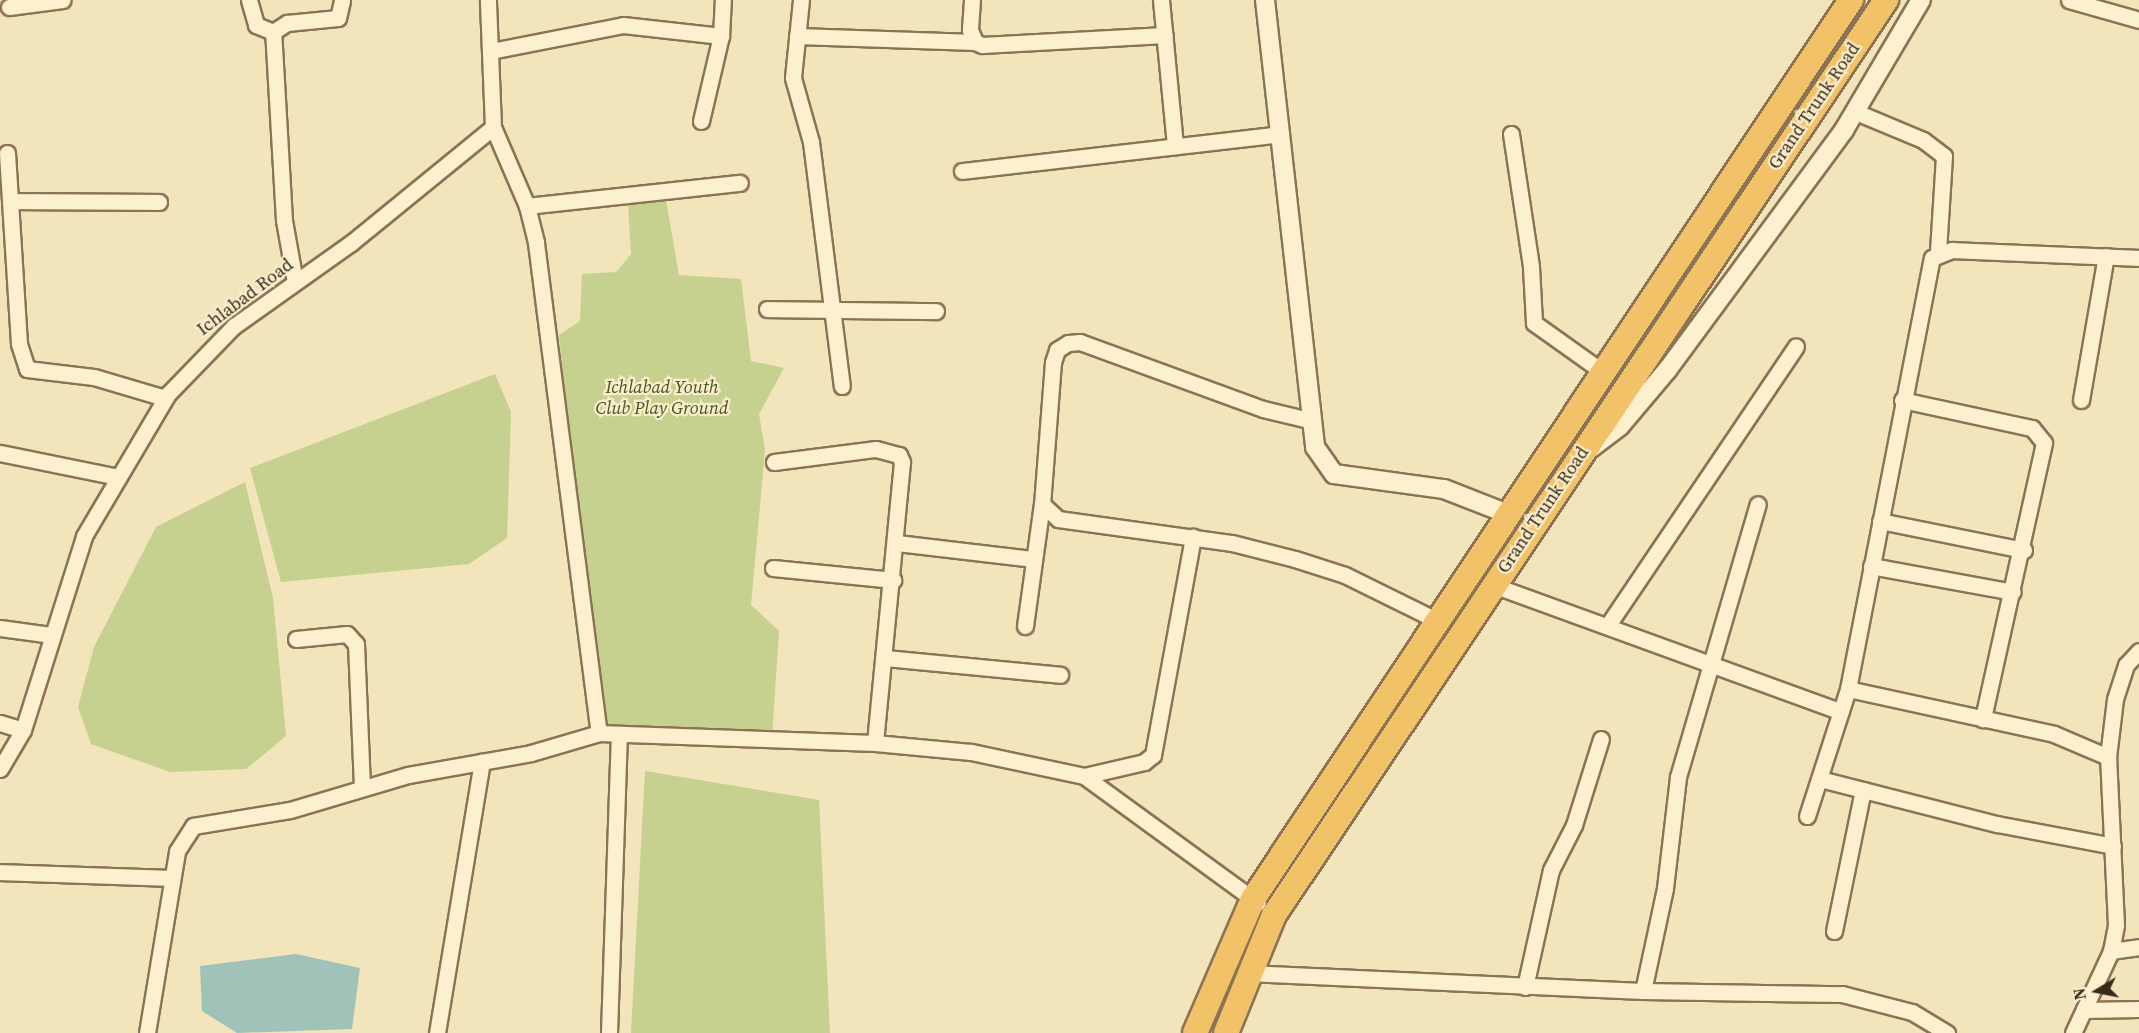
<!DOCTYPE html>
<style>
body{margin:0}
#map{position:relative;width:2139px;height:1033px;overflow:hidden;background:#f2e4bb;font-family:"Source Serif 4",serif}
div>[style]{position:absolute}
.green>*{inset:0;background:#c6d08f}
.water>*{inset:0;background:#a0c2b9}
.roads{filter:drop-shadow(2px 0 #8b7354) drop-shadow(-2px 0 #8b7354) drop-shadow(0 2px #8b7354) drop-shadow(0 -2px #8b7354)}
.minor>*{height:15px;margin:-7.5px;padding:0 7.5px;transform-origin:7.5px;border-radius:7.5px;background:#fcf0cf}
.tertiary>*{height:18px;margin:-9px;padding:0 9px;transform-origin:9px;border-radius:9px;background:#fcf0cf}
.trunk>*{height:24px;margin:-12px;padding:0 12px;transform-origin:12px;border-radius:12px;background:#f2c268}
span{translate:-50% -50%;white-space:nowrap;text-align:center;line-height:1.15;-webkit-text-stroke:4.5px #f9edcc;paint-order:stroke}
.street-label{font-size:18px;color:#382a1a}
.park-label{font-size:18px;color:#46571f;font-style:italic}
.north{position:absolute;left:2067px;top:961px;width:60px;height:60px;-webkit-text-stroke:4px #f9edcc;paint-order:stroke;rotate:260deg;font-size:16px;font-weight:700;line-height:24px;text-align:center;color:#382a1a}
.north::after{content:'';display:block;margin:auto;width:21px;height:27px;background:#382a1a;clip-path:polygon(50% 0,100% 100%,50% 72%,0 100%)}
</style>
<div id="map">
<div class="green">
<i style="clip-path:polygon(666px 200px,679px 275px,741px 279px,751px 361px,784px 368px,759px 414px,765px 450px,751px 605px,779px 631px,772px 738px,599px 733px,559px 335px,580px 321px,582px 274px,616px 272px,631px 254px,628px 203px)"></i>
<i style="clip-path:polygon(495px 374px,511px 412px,507px 538px,469px 564px,281px 582px,250px 468px)"></i>
<i style="clip-path:polygon(245px 482px,273px 598px,286px 736px,246px 769px,170px 772px,91px 744px,78px 707px,94px 647px,156px 527px)"></i>
<i style="clip-path:polygon(645px 771px,819px 800px,830px 1033px,631px 1033px)"></i>
</div>
<div class="water">
<i style="clip-path:polygon(296px 954px,360px 968px,352px 1029px,237px 1033px,202px 1011px,200px 966px)"></i>
</div>
<div class="roads">
<div class="minor">
<i style="left:249px;top:0;width:26px;rotate:74deg"></i>
<i style="left:256px;top:25px;width:18px;rotate:22deg"></i>
<i style="left:801px;top:0;width:78px;rotate:95.9deg"></i>
<i style="left:793px;top:78px;width:66px;rotate:74.3deg"></i>
<i style="left:811px;top:142px;width:246px;rotate:82.8deg"></i>
<i style="left:972px;top:0;width:30px;rotate:94deg"></i>
<i style="left:970px;top:30px;width:13px;rotate:67deg"></i>
<i style="left:975px;top:42px;width:8px;rotate:23deg"></i>
<i style="left:982px;top:45px;width:183px;rotate:-3.1deg"></i>
<i style="left:1161px;top:0;width:147px;rotate:84.5deg"></i>
<i style="left:2069px;top:0;width:73px;rotate:15.9deg"></i>
<i style="left:9px;top:7px;width:54px;rotate:-7.4deg"></i>
<i style="left:797px;top:36px;width:178px;rotate:1.9deg"></i>
<i style="left:491px;top:51px;width:135px;rotate:-11.1deg"></i>
<i style="left:623px;top:25px;width:99px;rotate:6.4deg"></i>
<i style="left:1856px;top:112px;width:73px;rotate:22.7deg"></i>
<i style="left:1923px;top:140px;width:26px;rotate:37deg"></i>
<i style="left:1944px;top:156px;width:96px;rotate:93.6deg"></i>
<i style="left:701px;top:121px;width:87px;rotate:-76.8deg"></i>
<i style="left:721px;top:36px;width:36px;rotate:-87deg"></i>
<i style="left:493px;top:127px;width:86px;rotate:66.7deg"></i>
<i style="left:527px;top:206px;width:38px;rotate:76deg"></i>
<i style="left:536px;top:243px;width:494px;rotate:82.7deg"></i>
<i style="left:599px;top:733px;width:276px;rotate:2.1deg"></i>
<i style="left:875px;top:743px;width:96px;rotate:5.4deg"></i>
<i style="left:971px;top:752px;width:116px;rotate:12deg"></i>
<i style="left:1084px;top:776px;width:215px;rotate:36.1deg"></i>
<i style="left:1511px;top:134px;width:134px;rotate:81.4deg"></i>
<i style="left:1531px;top:267px;width:56px;rotate:86.9deg"></i>
<i style="left:1534px;top:323px;width:85px;rotate:35.4deg"></i>
<i style="left:7px;top:153px;width:191px;rotate:86.4deg"></i>
<i style="left:19px;top:344px;width:26px;rotate:72deg"></i>
<i style="left:27px;top:369px;width:67px;rotate:6.8deg"></i>
<i style="left:94px;top:377px;width:74px;rotate:16.5deg"></i>
<i style="left:962px;top:171px;width:321px;rotate:-6.6deg"></i>
<i style="left:10px;top:201px;width:149px;rotate:0.4deg"></i>
<i style="left:527px;top:206px;width:214px;rotate:-6.2deg"></i>
<i style="left:295px;top:282px;width:63px;rotate:-100.1deg"></i>
<i style="left:284px;top:220px;width:188px;rotate:-93.3deg"></i>
<i style="left:273px;top:32px;width:17px;rotate:-33deg"></i>
<i style="left:287px;top:23px;width:51px;rotate:-5.6deg"></i>
<i style="left:338px;top:18px;width:18px;rotate:-77deg"></i>
<i style="left:767px;top:309px;width:169px;rotate:0.7deg"></i>
<i style="left:1902px;top:400px;width:133px;rotate:12.2deg"></i>
<i style="left:2032px;top:428px;width:19px;rotate:51deg"></i>
<i style="left:2044px;top:443px;width:283px;rotate:102.5deg"></i>
<i style="left:2081px;top:400px;width:146px;rotate:-80.2deg"></i>
<i style="left:1313px;top:421px;width:51px;rotate:-166.5deg"></i>
<i style="left:1263px;top:409px;width:195px;rotate:-159.9deg"></i>
<i style="left:1080px;top:342px;width:12px;rotate:175deg"></i>
<i style="left:1068px;top:343px;width:13px;rotate:148deg"></i>
<i style="left:1057px;top:350px;width:13px;rotate:108deg"></i>
<i style="left:1053px;top:362px;width:142px;rotate:94.4deg"></i>
<i style="left:1042px;top:504px;width:22px;rotate:43deg"></i>
<i style="left:1058px;top:519px;width:176px;rotate:7.9deg"></i>
<i style="left:1232px;top:543px;width:65px;rotate:14.3deg"></i>
<i style="left:1295px;top:559px;width:52px;rotate:17.7deg"></i>
<i style="left:1345px;top:575px;width:106px;rotate:26.3deg"></i>
<i style="left:0;top:453px;width:120px;rotate:11.5deg"></i>
<i style="left:774px;top:462px;width:103px;rotate:-7.3deg"></i>
<i style="left:876px;top:449px;width:24px;rotate:15deg"></i>
<i style="left:899px;top:455px;width:8px;rotate:67deg"></i>
<i style="left:902px;top:462px;width:282px;rotate:95.5deg"></i>
<i style="left:1880px;top:521px;width:147px;rotate:11.4deg"></i>
<i style="left:897px;top:543px;width:138px;rotate:6.7deg"></i>
<i style="left:1871px;top:566px;width:144px;rotate:10.4deg"></i>
<i style="left:773px;top:568px;width:121px;rotate:5.7deg"></i>
<i style="left:1493px;top:585px;width:370px;rotate:20deg"></i>
<i style="left:1608px;top:625px;width:336px;rotate:-56deg"></i>
<i style="left:1025px;top:626px;width:123px;rotate:-82.1deg"></i>
<i style="left:0;top:628px;width:51px;rotate:7.8deg"></i>
<i style="left:296px;top:639px;width:51px;rotate:-5.6deg"></i>
<i style="left:347px;top:634px;width:13px;rotate:48deg"></i>
<i style="left:356px;top:644px;width:144px;rotate:87.6deg"></i>
<i style="left:885px;top:658px;width:176px;rotate:5.5deg"></i>
<i style="left:1848px;top:689px;width:211px;rotate:12.3deg"></i>
<i style="left:2054px;top:734px;width:59px;rotate:23.1deg"></i>
<i style="left:0;top:723px;width:24px;rotate:17deg"></i>
<i style="left:0;top:769px;width:45px;rotate:-59.5deg"></i>
<i style="left:23px;top:730px;width:203px;rotate:-72.5deg"></i>
<i style="left:84px;top:536px;width:165px;rotate:-59.4deg"></i>
<i style="left:168px;top:394px;width:95px;rotate:-45.9deg"></i>
<i style="left:234px;top:326px;width:143px;rotate:-35.4deg"></i>
<i style="left:351px;top:243px;width:183px;rotate:-39.2deg"></i>
<i style="left:493px;top:127px;width:127px;rotate:-92.3deg"></i>
<i style="left:1084px;top:776px;width:62px;rotate:-13.1deg"></i>
<i style="left:1144px;top:762px;width:11px;rotate:-38deg"></i>
<i style="left:1153px;top:755px;width:222px;rotate:-79.6deg"></i>
<i style="left:1820px;top:779px;width:183px;rotate:14.3deg"></i>
<i style="left:1997px;top:824px;width:118px;rotate:10.7deg"></i>
<i style="left:1807px;top:816px;width:133px;rotate:-72.1deg"></i>
<i style="left:1848px;top:689px;width:439px;rotate:-79deg"></i>
<i style="left:1932px;top:258px;width:22px;rotate:-22deg"></i>
<i style="left:1952px;top:250px;width:187px;rotate:2.4deg"></i>
<i style="left:0;top:872px;width:172px;rotate:2deg"></i>
<i style="left:1834px;top:931px;width:144px;rotate:-78.4deg"></i>
<i style="left:2111px;top:951px;width:28px;rotate:-8deg"></i>
<i style="left:1247px;top:973px;width:396px;rotate:2.6deg"></i>
<i style="left:1643px;top:991px;width:199px;rotate:0.9deg"></i>
<i style="left:1842px;top:994px;width:72px;rotate:14.4deg"></i>
<i style="left:1912px;top:1012px;width:41px;rotate:31deg"></i>
<i style="left:1525px;top:987px;width:120px;rotate:-77.5deg"></i>
<i style="left:1551px;top:870px;width:51px;rotate:-62.9deg"></i>
<i style="left:1574px;top:825px;width:90px;rotate:-72.6deg"></i>
<i style="left:1643px;top:991px;width:105px;rotate:-77.9deg"></i>
<i style="left:1665px;top:888px;width:112px;rotate:-83.3deg"></i>
<i style="left:1678px;top:777px;width:284px;rotate:-73.7deg"></i>
<i style="left:2084px;top:1010px;width:55px;rotate:-1deg"></i>
<i style="left:147px;top:1033px;width:184px;rotate:-80.6deg"></i>
<i style="left:177px;top:851px;width:30px;rotate:-57deg"></i>
<i style="left:193px;top:826px;width:98px;rotate:-9.4deg"></i>
<i style="left:290px;top:810px;width:123px;rotate:-16.5deg"></i>
<i style="left:408px;top:775px;width:125px;rotate:-10.1deg"></i>
<i style="left:531px;top:753px;width:71px;rotate:-16.4deg"></i>
<i style="left:437px;top:1033px;width:275px;rotate:-80.6deg"></i>
<i style="left:609px;top:1033px;width:299px;rotate:-88.1deg"></i>
<i style="left:2073px;top:1033px;width:90px;rotate:-65.1deg"></i>
<i style="left:2111px;top:951px;width:26px;rotate:-79deg"></i>
<i style="left:2116px;top:925px;width:168px;rotate:-92.7deg"></i>
<i style="left:2108px;top:757px;width:58px;rotate:-83.1deg"></i>
<i style="left:2115px;top:699px;width:36px;rotate:-72deg"></i>
<i style="left:2126px;top:665px;width:19px;rotate:-47deg"></i>
</div>
<div class="tertiary">
<i style="left:1265px;top:0;width:450px;rotate:83.6deg"></i>
<i style="left:1315px;top:447px;width:33px;rotate:55deg"></i>
<i style="left:1334px;top:474px;width:111px;rotate:7.8deg"></i>
<i style="left:1444px;top:489px;width:69px;rotate:21.3deg"></i>
<i style="left:1591px;top:448px;width:36px;rotate:-37deg"></i>
<i style="left:1620px;top:426px;width:75px;rotate:-49.9deg"></i>
<i style="left:1668px;top:369px;width:297px;rotate:-53.6deg"></i>
<i style="left:1844px;top:130px;width:151px;rotate:-59.4deg"></i>
</div>
<div class="trunk">
<i style="left:1195px;top:1033px;width:146px;rotate:-66.6deg"></i>
<i style="left:1253px;top:899px;width:1080px;rotate:-56.37deg"></i>
<i style="left:1226px;top:1033px;width:127px;rotate:-67.9deg"></i>
<i style="left:1274px;top:915px;width:1101px;rotate:-56.22deg"></i>
</div>
</div>
<div class="street-label">
<span style="left:1814px;top:106px;rotate:-56deg">Grand Trunk Road</span>
<span style="left:245px;top:297px;rotate:-37deg">Ichlabad Road</span>
<span style="left:1543px;top:510px;rotate:-56deg">Grand Trunk Road</span>
</div>
<div class="park-label">
<span style="left:662px;top:398px">Ichlabad Youth<br>Club Play Ground</span>
</div>
<div class="north">N</div>
</div>
